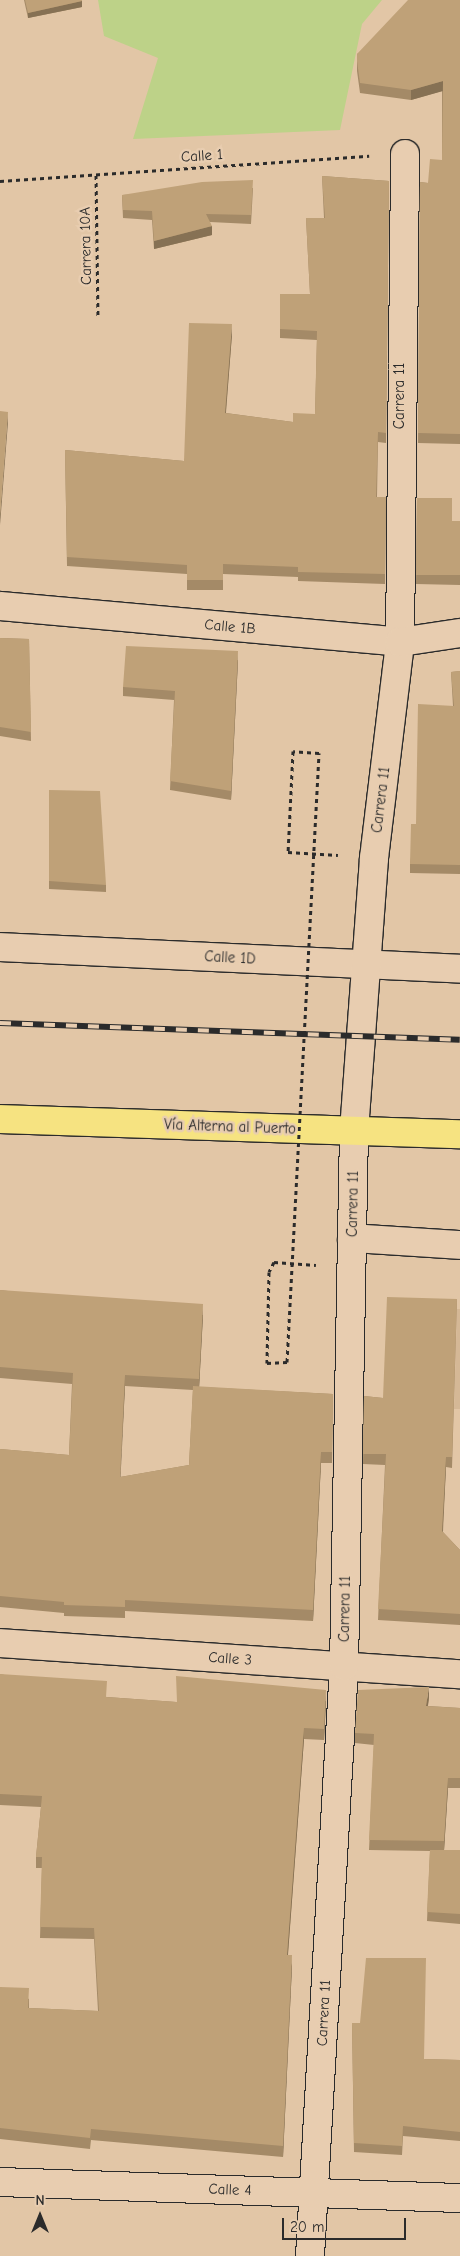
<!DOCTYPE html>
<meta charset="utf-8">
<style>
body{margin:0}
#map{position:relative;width:460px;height:2256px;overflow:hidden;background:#e2c6a6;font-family:"Comic Neue",sans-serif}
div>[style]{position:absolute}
.built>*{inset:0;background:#d5b896}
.green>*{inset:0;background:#bdd288}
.path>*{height:3px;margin-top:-1.5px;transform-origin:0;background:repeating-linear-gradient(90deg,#2b2b2b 0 4px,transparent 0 8px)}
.roads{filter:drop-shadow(1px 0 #2b2b2b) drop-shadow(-1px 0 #2b2b2b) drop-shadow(0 1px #2b2b2b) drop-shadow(0 -1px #2b2b2b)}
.minor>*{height:28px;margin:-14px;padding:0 14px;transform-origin:14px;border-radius:14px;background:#e8cdb0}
.tertiary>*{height:28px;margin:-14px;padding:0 14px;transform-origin:14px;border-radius:14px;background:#e8cdb0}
.primary>*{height:28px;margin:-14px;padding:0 14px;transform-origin:14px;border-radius:14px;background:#f6e381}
.rail>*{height:5.5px;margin-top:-2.75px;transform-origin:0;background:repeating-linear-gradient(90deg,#e8cdb0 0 11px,#2b2b2b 0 22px);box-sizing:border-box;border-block:1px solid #2b2b2b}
.path-bridge>*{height:3px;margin-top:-1.5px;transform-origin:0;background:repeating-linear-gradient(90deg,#2b2b2b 0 4px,transparent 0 8px)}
.wall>*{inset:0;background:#a48a67}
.shaded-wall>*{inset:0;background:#867154}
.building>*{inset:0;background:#bfa178}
span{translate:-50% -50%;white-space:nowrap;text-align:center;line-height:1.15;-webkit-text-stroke:5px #e8cdb0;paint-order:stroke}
.street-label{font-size:15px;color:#2b2b2b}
.north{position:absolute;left:15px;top:2191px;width:50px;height:50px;-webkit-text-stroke:4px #e8cdb0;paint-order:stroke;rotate:0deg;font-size:14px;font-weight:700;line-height:20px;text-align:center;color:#2b2b2b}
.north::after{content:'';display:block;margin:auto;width:18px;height:22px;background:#2b2b2b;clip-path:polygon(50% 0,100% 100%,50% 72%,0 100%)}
.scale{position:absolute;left:282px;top:2218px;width:124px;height:22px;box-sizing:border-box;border:2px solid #2b2b2b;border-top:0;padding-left:6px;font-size:15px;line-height:18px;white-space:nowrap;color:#2b2b2b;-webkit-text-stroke:4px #e8cdb0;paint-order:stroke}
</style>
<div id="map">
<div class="built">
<i style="clip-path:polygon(457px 1309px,460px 1309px,460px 1409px,454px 1409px)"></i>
</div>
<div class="green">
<i style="clip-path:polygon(98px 0,382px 0,362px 24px,340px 130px,133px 139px,158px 58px,104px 36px)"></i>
</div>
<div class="path">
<i style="left:96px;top:175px;width:141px;rotate:89.2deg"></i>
<i style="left:0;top:181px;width:370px;rotate:-3.9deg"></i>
<i style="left:288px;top:852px;width:50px;rotate:3.4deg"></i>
<i style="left:274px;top:1262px;width:42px;rotate:4.1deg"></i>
</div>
<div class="roads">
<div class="minor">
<i style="left:0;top:606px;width:402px;rotate:5.1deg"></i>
<i style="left:400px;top:642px;width:488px;rotate:-89.4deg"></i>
<i style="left:0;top:947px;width:461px;rotate:2.7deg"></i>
<i style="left:352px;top:1238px;width:108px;rotate:3.7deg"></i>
<i style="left:0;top:1643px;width:461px;rotate:3.9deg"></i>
<i style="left:0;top:2182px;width:460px;rotate:2deg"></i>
</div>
<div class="tertiary">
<i style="left:310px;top:2256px;width:591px;rotate:-86.7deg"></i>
<i style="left:344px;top:1666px;width:535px;rotate:-88.93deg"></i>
<i style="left:354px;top:1131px;width:274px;rotate:-85.8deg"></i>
<i style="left:374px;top:858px;width:218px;rotate:-83.1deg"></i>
<i style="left:400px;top:642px;width:61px;rotate:-8.5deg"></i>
</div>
<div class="primary">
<i style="left:0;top:1119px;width:460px;rotate:1.9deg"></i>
</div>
</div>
<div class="rail">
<i style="left:0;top:1023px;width:460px;rotate:2.1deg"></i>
</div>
<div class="path-bridge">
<i style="left:274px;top:1262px;width:11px;rotate:117deg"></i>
<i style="left:269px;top:1272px;width:91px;rotate:91.3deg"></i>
<i style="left:267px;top:1363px;width:20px;rotate:-3deg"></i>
<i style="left:287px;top:1362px;width:610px;rotate:-86.99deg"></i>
<i style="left:319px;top:753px;width:26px;rotate:-176deg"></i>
<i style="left:293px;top:751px;width:101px;rotate:92.8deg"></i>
</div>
<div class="wall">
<i style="clip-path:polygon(24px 0,82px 0,82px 7px,28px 18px)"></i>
<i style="clip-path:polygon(460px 0,460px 444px,418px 443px,420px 182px,428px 183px,442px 160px,442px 91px,411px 100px,360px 93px,357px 71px,357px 54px)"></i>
<i style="clip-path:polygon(322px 176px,389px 181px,386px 443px,378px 442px,377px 497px,386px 497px,385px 584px,298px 581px,298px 577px,223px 574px,223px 590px,187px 590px,187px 574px,67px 566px,65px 450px,184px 461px,232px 334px,226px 413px,293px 422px,315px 414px,317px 340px,280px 338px,280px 294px,310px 294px,306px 218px,324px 218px)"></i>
<i style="clip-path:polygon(253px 188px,251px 224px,210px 222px,212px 235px,154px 249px,152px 220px,123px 218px,122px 195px)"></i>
<i style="clip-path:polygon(417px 498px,452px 521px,460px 521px,460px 585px,416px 584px)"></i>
<i style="clip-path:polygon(0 638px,29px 639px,31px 741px,0 736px)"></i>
<i style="clip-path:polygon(238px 660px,231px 800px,170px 790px,174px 700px,123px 696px,123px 687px)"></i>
<i style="clip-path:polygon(460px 671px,460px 874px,410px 873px,410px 864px,416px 824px,453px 706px,451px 672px)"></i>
<i style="clip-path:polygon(49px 790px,106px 885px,106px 892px,49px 889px)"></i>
<i style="clip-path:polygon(evenodd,0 1290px,203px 1315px,199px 1387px,333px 1394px,332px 1463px,321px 1463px,313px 1621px,125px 1611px,125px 1618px,64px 1616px,64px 1613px,0 1607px,0 1449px,69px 1455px,72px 1384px,0 1378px,0 1290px,125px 1386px,193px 1390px,189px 1465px,120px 1477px,125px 1386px)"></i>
<i style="clip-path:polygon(457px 1299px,452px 1468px,446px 1467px,443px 1532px,460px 1550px,460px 1625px,378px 1620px,385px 1465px,363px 1464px,364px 1396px,383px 1398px)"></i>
<i style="clip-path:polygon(0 1674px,107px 1697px,176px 1702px,326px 1701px,324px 1740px,304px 1739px,288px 1955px,292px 1966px,283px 2157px,91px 2140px,90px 2149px,0 2139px,0 1987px,29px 1999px,29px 2008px,98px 2011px,94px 1939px,40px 1938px,42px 1868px,36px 1868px,36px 1857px,41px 1807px,0 1805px)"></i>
<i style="clip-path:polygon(429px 1698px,428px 1706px,460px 1708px,460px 1788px,448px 1788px,444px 1850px,460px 1850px,460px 1924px,427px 1921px,430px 1851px,369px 1850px,374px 1745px,355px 1743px,355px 1733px)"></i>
<i style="clip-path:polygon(352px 2023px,424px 2059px,460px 2060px,460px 2141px,403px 2136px,402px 2155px,354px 2152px)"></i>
</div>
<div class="shaded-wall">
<i style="clip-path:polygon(82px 1px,82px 7px,28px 18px,28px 13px)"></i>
<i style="clip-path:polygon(443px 81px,443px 91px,411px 100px,411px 90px)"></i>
<i style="clip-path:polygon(212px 226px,212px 235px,154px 249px,154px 241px)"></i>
<i style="clip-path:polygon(232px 324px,232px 334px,225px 422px,225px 413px)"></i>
<i style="clip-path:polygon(8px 412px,8px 422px,0 525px,0 515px)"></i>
<i style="clip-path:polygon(238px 651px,238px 660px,231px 800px,231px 791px)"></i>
<i style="clip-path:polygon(203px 1304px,203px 1315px,199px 1390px,199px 1379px)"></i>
<i style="clip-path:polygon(125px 1375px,125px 1386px,120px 1488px,120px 1477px)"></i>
<i style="clip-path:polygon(321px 1452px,321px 1463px,313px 1621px,313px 1610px)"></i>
<i style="clip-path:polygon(446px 1457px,446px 1467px,442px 1542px,442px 1531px)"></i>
<i style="clip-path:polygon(429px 1687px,429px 1698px,426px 1716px,426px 1706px)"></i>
<i style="clip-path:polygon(326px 1690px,326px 1701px,324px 1740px,324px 1729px)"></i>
<i style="clip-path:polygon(304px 1728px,304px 1739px,287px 1966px,287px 1955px)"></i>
<i style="clip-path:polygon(448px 1778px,448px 1788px,444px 1851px,444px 1841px)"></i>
<i style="clip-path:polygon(292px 1955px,292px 1966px,283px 2157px,283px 2146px)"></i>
</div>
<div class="building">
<i style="clip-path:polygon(25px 0,82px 0,82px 1px,28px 13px)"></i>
<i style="clip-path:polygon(408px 0,460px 0,460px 434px,418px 433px,420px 182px,428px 183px,430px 159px,442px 160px,443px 81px,411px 90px,360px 83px,357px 61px,357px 54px)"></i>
<i style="clip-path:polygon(322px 176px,389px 181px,386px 433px,378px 432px,376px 497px,386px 497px,385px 574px,298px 572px,298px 567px,223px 564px,223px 580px,187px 580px,187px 565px,67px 557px,65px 450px,184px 461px,189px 323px,232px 324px,225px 413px,293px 422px,293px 413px,315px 414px,317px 331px,280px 329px,280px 294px,310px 294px,306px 218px,325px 218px)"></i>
<i style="clip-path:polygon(253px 180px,251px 215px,206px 214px,212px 226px,154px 241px,152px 211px,123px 210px,122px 195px,202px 182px)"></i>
<i style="clip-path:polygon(0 411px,8px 412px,0 515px)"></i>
<i style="clip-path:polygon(417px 498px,452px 498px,452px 521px,460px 521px,460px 575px,416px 575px)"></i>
<i style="clip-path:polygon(0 638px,29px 639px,31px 732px,0 727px)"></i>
<i style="clip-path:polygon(126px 646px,238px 651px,231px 791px,170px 781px,175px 691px,123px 687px)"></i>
<i style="clip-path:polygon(460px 671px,460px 865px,410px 864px,411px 824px,416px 824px,418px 704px,454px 706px,451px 672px)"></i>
<i style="clip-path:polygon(49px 790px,100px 791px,106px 885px,49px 881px)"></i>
<i style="clip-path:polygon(0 1290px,203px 1304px,199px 1379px,125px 1375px,120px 1477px,189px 1465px,193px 1386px,333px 1394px,332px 1452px,321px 1452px,313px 1610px,125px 1600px,125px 1607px,64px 1605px,64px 1602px,0 1596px,0 1449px,69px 1455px,73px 1373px,0 1367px)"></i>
<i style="clip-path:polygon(387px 1297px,457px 1299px,452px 1457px,446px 1457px,442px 1531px,460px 1550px,460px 1614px,378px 1609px,386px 1454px,363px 1454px,364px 1396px,383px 1398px)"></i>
<i style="clip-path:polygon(0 1674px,107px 1681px,106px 1697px,177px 1702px,176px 1676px,326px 1690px,324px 1729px,304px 1728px,287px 1955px,292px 1955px,283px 2146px,91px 2129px,90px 2138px,0 2128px,0 1987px,29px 1988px,28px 2008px,99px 2011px,94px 1928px,40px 1927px,42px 1857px,36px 1857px,42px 1796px,0 1794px)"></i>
<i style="clip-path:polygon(429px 1687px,426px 1706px,460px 1708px,460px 1778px,448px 1778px,444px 1841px,369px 1840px,374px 1734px,355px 1733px,358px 1690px)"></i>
<i style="clip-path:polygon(430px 1850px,460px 1850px,460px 1914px,427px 1912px)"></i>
<i style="clip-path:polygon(366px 1958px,426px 1958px,424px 2059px,460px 2060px,460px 2132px,403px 2126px,402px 2146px,354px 2143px,352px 2023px,360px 2023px)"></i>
</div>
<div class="street-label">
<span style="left:202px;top:156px;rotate:-4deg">Calle 1</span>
<span style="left:86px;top:246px;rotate:-91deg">Carrera 10A</span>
<span style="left:400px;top:396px;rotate:-90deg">Carrera 11</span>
<span style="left:230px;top:627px;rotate:5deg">Calle 1B</span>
<span style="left:381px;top:800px;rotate:-83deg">Carrera 11</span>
<span style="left:230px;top:958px;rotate:3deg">Calle 1D</span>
<span style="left:230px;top:1127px;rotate:2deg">Vía Alterna al Puerto</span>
<span style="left:353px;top:1204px;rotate:-89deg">Carrera 11</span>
<span style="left:345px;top:1609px;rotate:-89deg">Carrera 11</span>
<span style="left:230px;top:1659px;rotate:4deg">Calle 3</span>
<span style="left:324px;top:2013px;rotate:-87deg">Carrera 11</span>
<span style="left:230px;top:2190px;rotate:2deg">Calle 4</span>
</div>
<div class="north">N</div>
<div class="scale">20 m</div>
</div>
